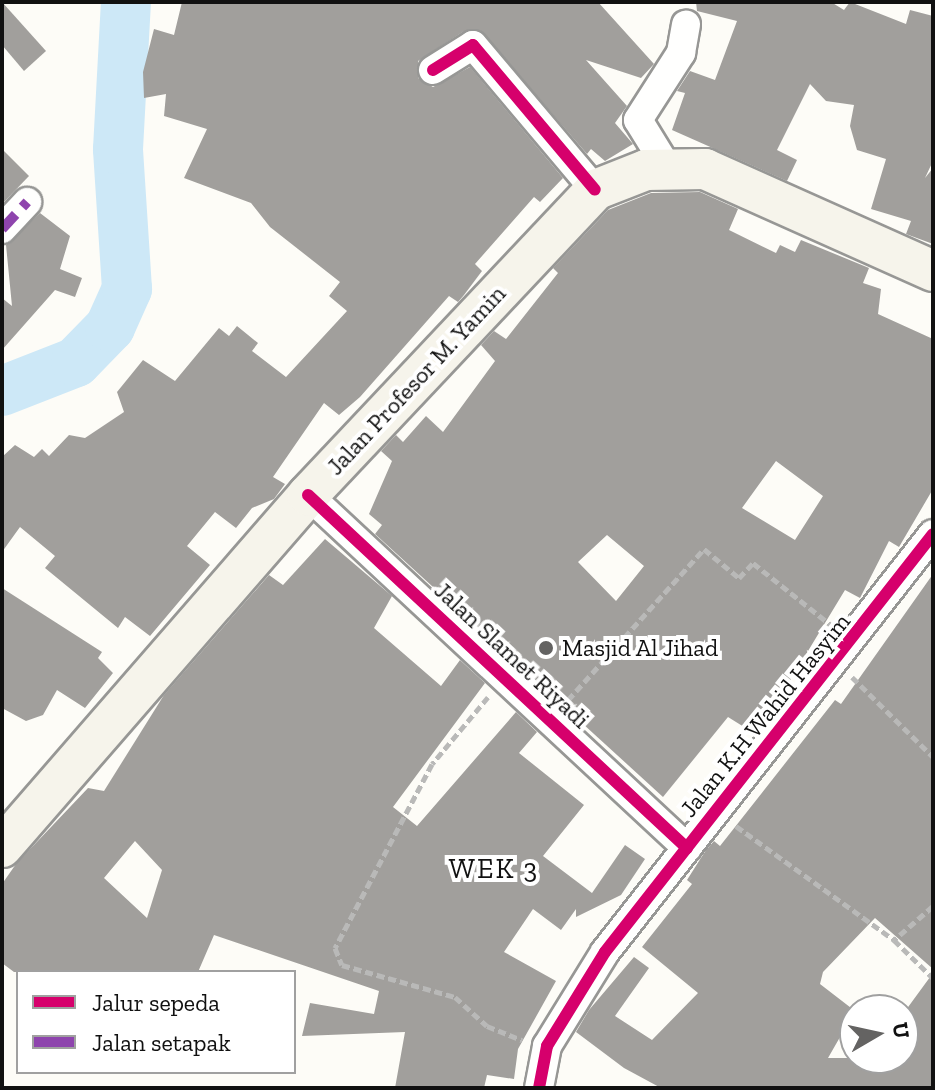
<!DOCTYPE html>
<style>
body{margin:0}
#map{position:relative;width:935px;height:1090px;overflow:hidden;background:#fdfcf7;font-family:"Zilla Slab",serif}
div>[style]{position:absolute}
.river>*{height:50px;margin:-25px;padding:0 25px;transform-origin:25px;border-radius:25px;background:#cde8f7}
.building>*{inset:0;background:#a19f9c}
.path>*{height:5px;margin-top:-2.5px;transform-origin:0;background:repeating-linear-gradient(90deg,#b9b9b8 0 8px,transparent 0 12px)}
.roads{filter:drop-shadow(2px 0 #979795) drop-shadow(-2px 0 #979795) drop-shadow(0 2px #979795) drop-shadow(0 -2px #979795)}
.minor>*{height:28px;margin:-14px;padding:0 14px;transform-origin:14px;border-radius:14px;background:#fffffe}
.secondary>*{height:40px;margin:-20px;padding:0 20px;transform-origin:20px;border-radius:20px;background:#f6f4eb}
.quiet>*{height:10px;margin-top:-5px;transform-origin:0;background:repeating-linear-gradient(90deg,#8e44ad 0 20px,transparent 0 30px)}
.cycleway>*{height:12px;margin:-6px;padding:0 6px;transform-origin:6px;border-radius:6px;background:#d6006c}
.dots>*{width:22px;height:22px;translate:-50% -50%;box-sizing:border-box;border:4px solid #fff;border-radius:50%}
span{translate:-50% -50%;white-space:nowrap;text-align:center;line-height:1.15;-webkit-text-stroke:8px #fff;paint-order:stroke}
.street-label{font-size:24px;color:#111}
.poi-label{font-size:24px;color:#111}
.left{translate:0 -50%;text-align:left}
.quarter-label{font-size:28px;color:#111;letter-spacing:2px}
.frame{position:absolute;inset:0;border:4px solid #111;pointer-events:none}
.legend{position:absolute;left:16px;top:970px;width:280px;height:104px;box-sizing:border-box;background:#fff;border:2px solid #a0a0a0;margin:0;padding:10px 14px;list-style:none;font-size:24px;color:#111}
.legend li{display:flex;align-items:center;gap:16px;height:40px}
.legend b{width:40px;border:2px solid #a0a0a0}
.north{position:absolute;left:839px;top:994px;width:80px;height:80px;box-sizing:border-box;background:#fff;border:2px solid #a0a0a0;border-radius:50%;rotate:81deg;font-size:22px;font-weight:700;line-height:32px;text-align:center;color:#111}
.north::after{content:'';display:block;margin:auto;width:28px;height:36px;background:#646362;clip-path:polygon(50% 0,100% 100%,50% 72%,0 100%)}
</style>
<div id="map">
<div class="river">
<i style="left:2px;top:391px;width:79px;rotate:-21.4deg"></i>
<i style="left:76px;top:362px;width:49px;rotate:-45.8deg"></i>
<i style="left:110px;top:327px;width:42px;rotate:-65.9deg"></i>
<i style="left:127px;top:289px;width:140px;rotate:-93.7deg"></i>
<i style="left:118px;top:149px;width:147px;rotate:-86.9deg"></i>
</div>
<div class="building">
<i style="clip-path:polygon(2px 2px,46px 51px,24px 71px,2px 45px)"></i>
<i style="clip-path:polygon(182px 2px,598px 2px,654px 64px,641px 78px,586px 60px,627px 106px,615px 123px,633px 144px,605px 161px,591px 149px,587px 154px,480px 30px,464px 31px,418px 61px,418px 78px,433px 87px,470px 67px,563px 178px,540px 202px,534px 197px,475px 264px,482px 271px,464px 295px,458px 302px,449px 296px,360px 397px,339px 415px,324px 403px,273px 477px,285px 484px,274px 499px,252px 508px,236px 528px,215px 512px,187px 546px,210px 565px,150px 636px,125px 617px,118px 628px,45px 568px,55px 556px,20px 527px,2px 552px,2px 457px,15px 445px,34px 457px,42px 449px,49px 456px,69px 435px,85px 438px,124px 412px,117px 392px,143px 360px,175px 381px,219px 328px,229px 336px,237px 326px,258px 343px,252px 351px,286px 377px,347px 311px,329px 296px,340px 282px,270px 227px,251px 203px,184px 178px,207px 129px,164px 116px,166px 94px,144px 98px,143px 72px,154px 29px,174px 35px)"></i>
<i style="clip-path:polygon(696px 2px,831px 2px,844px 10px,850px 2px,906px 24px,910px 10px,933px 16px,933px 161px,925px 178px,933px 168px,933px 244px,906px 234px,911px 221px,871px 209px,886px 159px,857px 150px,850px 126px,854px 105px,826px 101px,810px 84px,777px 150px,797px 160px,787px 181px,672px 130px,685px 93px,677px 91px,690px 71px,715px 80px,737px 21px,697px 11px)"></i>
<i style="clip-path:polygon(2px 149px,29px 176px,2px 204px)"></i>
<i style="clip-path:polygon(evenodd,700px 192px,738px 209px,729px 230px,776px 253px,780px 245px,795px 252px,801px 240px,869px 268px,863px 283px,881px 289px,878px 314px,933px 339px,933px 489px,899px 547px,889px 541px,860px 598px,845px 590px,771px 712px,752px 732px,728px 717px,663px 797px,375px 534px,382px 525px,369px 514px,392px 461px,381px 451px,396px 435px,403px 442px,426px 416px,443px 432px,495px 361px,481px 345px,494px 331px,506px 339px,558px 273px,553px 268px,608px 210px,651px 193px,700px 192px,776px 461px,823px 496px,795px 540px,742px 508px,776px 461px,700px 192px,607px 535px,644px 566px,616px 601px,578px 562px,607px 535px)"></i>
<i style="clip-path:polygon(40px 213px,70px 236px,60px 269px,82px 278px,75px 297px,55px 290px,2px 350px,2px 298px,12px 306px,6px 245px)"></i>
<i style="clip-path:polygon(evenodd,325px 539px,392px 596px,374px 628px,441px 686px,460px 660px,485px 683px,393px 807px,417px 826px,516px 712px,537px 732px,519px 753px,584px 805px,543px 856px,592px 893px,625px 845px,645px 859px,621px 895px,576px 917px,576px 909px,561px 930px,533px 909px,504px 952px,556px 981px,518px 1049px,514px 1079px,487px 1075px,484px 1088px,395px 1088px,405px 1032px,302px 1036px,310px 1003px,374px 1014px,379px 991px,214px 935px,198px 972px,14px 972px,2px 963px,2px 884px,16px 864px,88px 788px,104px 791px,164px 695px,269px 575px,283px 585px,325px 539px,135px 841px,162px 870px,147px 918px,104px 878px,135px 841px)"></i>
<i style="clip-path:polygon(933px 574px,933px 969px,875px 918px,823px 972px,820px 984px,855px 1011px,828px 1058px,903px 1058px,903px 1014px,933px 973px,933px 1088px,661px 1088px,624px 1068px,576px 1032px,589px 1010px,634px 957px,649px 968px,615px 1016px,652px 1040px,698px 993px,642px 947px,692px 884px,687px 880px,706px 850px,714px 841px,720px 846px,835px 700px,841px 704px)"></i>
<i style="clip-path:polygon(2px 588px,102px 652px,98px 658px,113px 673px,85px 708px,57px 690px,43px 715px,26px 721px,2px 708px)"></i>
</div>
<div class="path">
<i style="left:852px;top:677px;width:114px;rotate:44.6deg"></i>
<i style="left:488px;top:697px;width:87px;rotate:129.9deg"></i>
<i style="left:432px;top:764px;width:208px;rotate:117.8deg"></i>
<i style="left:335px;top:948px;width:18px;rotate:68deg"></i>
<i style="left:342px;top:965px;width:117px;rotate:15.8deg"></i>
<i style="left:455px;top:997px;width:43px;rotate:42.2deg"></i>
<i style="left:487px;top:1026px;width:38px;rotate:22deg"></i>
<i style="left:568px;top:700px;width:203px;rotate:-48deg"></i>
<i style="left:704px;top:549px;width:45px;rotate:39.6deg"></i>
<i style="left:739px;top:578px;width:21px;rotate:-47deg"></i>
<i style="left:753px;top:563px;width:100px;rotate:38.5deg"></i>
<i style="left:736px;top:826px;width:195px;rotate:35.8deg"></i>
<i style="left:933px;top:906px;width:52px;rotate:138.9deg"></i>
<i style="left:894px;top:940px;width:54px;rotate:44.3deg"></i>
</div>
<div class="roads">
<div class="minor">
<i style="left:433px;top:70px;width:47px;rotate:-32deg"></i>
<i style="left:473px;top:45px;width:189px;rotate:49.9deg"></i>
<i style="left:667px;top:167px;width:55px;rotate:-121.7deg"></i>
<i style="left:638px;top:120px;width:80px;rotate:-57.3deg"></i>
<i style="left:681px;top:53px;width:29px;rotate:-80deg"></i>
<i style="left:2px;top:229px;width:37px;rotate:-47deg"></i>
<i style="left:308px;top:495px;width:518px;rotate:42.97deg"></i>
<i style="left:539px;top:1088px;width:43px;rotate:-79.2deg"></i>
<i style="left:547px;top:1046px;width:110px;rotate:-58.3deg"></i>
<i style="left:605px;top:952px;width:531px;rotate:-51.88deg"></i>
</div>
<div class="secondary">
<i style="left:2px;top:847px;width:466px;rotate:-49deg"></i>
<i style="left:308px;top:495px;width:419px;rotate:-46.7deg"></i>
<i style="left:595px;top:190px;width:55px;rotate:-21.4deg"></i>
<i style="left:646px;top:170px;width:59px;rotate:-1deg"></i>
<i style="left:705px;top:169px;width:250px;rotate:24.1deg"></i>
</div>
</div>
<div class="quiet">
<i style="left:2px;top:229px;width:37px;rotate:-47deg"></i>
</div>
<div class="cycleway">
<i style="left:433px;top:70px;width:47px;rotate:-32deg"></i>
<i style="left:473px;top:45px;width:189px;rotate:49.9deg"></i>
<i style="left:308px;top:495px;width:518px;rotate:42.97deg"></i>
<i style="left:539px;top:1088px;width:43px;rotate:-79.2deg"></i>
<i style="left:547px;top:1046px;width:110px;rotate:-58.3deg"></i>
<i style="left:605px;top:952px;width:531px;rotate:-51.88deg"></i>
</div>
<div class="dots">
<i style="left:546px;top:648px;background:#646362"></i>
</div>
<div class="street-label">
<span style="left:416px;top:380px;rotate:-47deg">Jalan Profesor M. Yamin</span>
<span style="left:512px;top:655px;rotate:43deg">Jalan Slamet Riyadi</span>
<span style="left:765px;top:715px;rotate:-51deg">Jalan K.H Wahid Hasyim</span>
</div>
<div class="poi-label">
<span class="left" style="left:562px;top:648px">Masjid Al Jihad</span>
</div>
<div class="quarter-label">
<span style="left:494px;top:869px">WEK 3</span>
</div>
<div class="frame"></div>
<ul class="legend">
<li><b style="height:10px;background:#d6006c"></b>Jalur sepeda</li>
<li><b style="height:10px;background:#8e44ad"></b>Jalan setapak</li>
</ul>
<div class="north">U</div>
</div>
